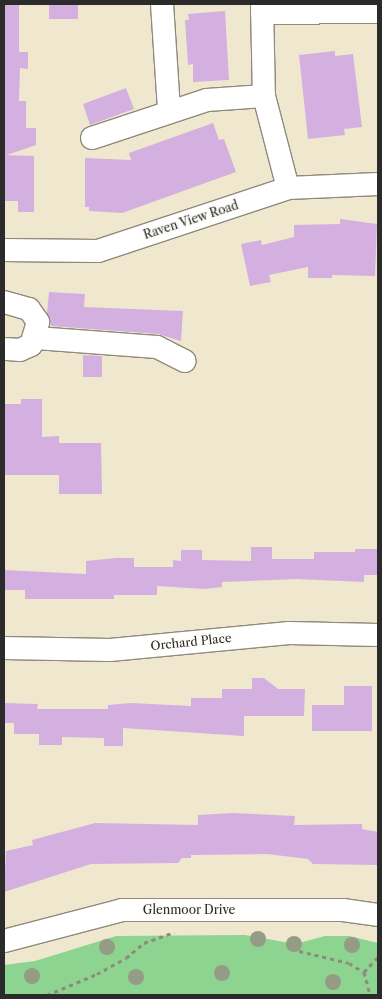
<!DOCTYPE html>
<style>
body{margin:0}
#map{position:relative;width:382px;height:999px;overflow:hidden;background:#f0e8ce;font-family:"Libre Caslon Text",serif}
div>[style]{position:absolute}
.green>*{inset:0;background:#8cd490}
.building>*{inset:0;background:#d3b0e0}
.path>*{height:3px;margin-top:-1.5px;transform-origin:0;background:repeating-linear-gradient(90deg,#8e8a7c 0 4px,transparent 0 8px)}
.roads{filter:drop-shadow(1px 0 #8e8a7c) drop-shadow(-1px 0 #8e8a7c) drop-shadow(0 1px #8e8a7c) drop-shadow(0 -1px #8e8a7c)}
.minor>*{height:22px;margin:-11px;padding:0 11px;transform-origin:11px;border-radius:11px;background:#fff}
.trees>*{width:16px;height:16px;margin:-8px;border-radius:50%;background:#949c85}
span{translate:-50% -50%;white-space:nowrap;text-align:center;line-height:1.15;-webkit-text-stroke:4px #fdfcf7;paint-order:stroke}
.street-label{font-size:12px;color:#2b2b2b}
.frame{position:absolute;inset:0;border:5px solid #2b2b2b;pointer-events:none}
</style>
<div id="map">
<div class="green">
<i style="clip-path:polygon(245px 935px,295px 944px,325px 936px,349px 936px,378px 943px,378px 995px,4px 995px,4px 965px,35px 961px,116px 936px)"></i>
</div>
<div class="building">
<i style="clip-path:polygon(4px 4px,19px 4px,19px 52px,28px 52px,28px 69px,20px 68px,19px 101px,26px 101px,26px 128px,36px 128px,36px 145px,7px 155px,34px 156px,34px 212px,18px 212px,18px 201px,4px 201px)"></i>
<i style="clip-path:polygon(49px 4px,78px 4px,78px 19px,49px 19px)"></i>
<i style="clip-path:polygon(225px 11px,229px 80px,193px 82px,193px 64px,188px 65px,185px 20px,189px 20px,188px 14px)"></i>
<i style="clip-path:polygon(335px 51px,335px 56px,353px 54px,362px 127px,344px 129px,345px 135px,308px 139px,299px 55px)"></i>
<i style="clip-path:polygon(126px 88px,134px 109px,90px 125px,83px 104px)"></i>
<i style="clip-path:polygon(213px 123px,219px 140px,224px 139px,236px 172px,122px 213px,89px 211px,89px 207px,85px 207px,85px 158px,131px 160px,129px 153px)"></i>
<i style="clip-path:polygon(340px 219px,377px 224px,375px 276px,332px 275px,332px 278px,308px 278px,308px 267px,269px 275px,271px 282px,250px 286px,241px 244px,261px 240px,262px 245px,294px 237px,294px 225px,340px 224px)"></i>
<i style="clip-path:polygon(49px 292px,85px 294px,84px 307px,183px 311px,181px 341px,158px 334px,51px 326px,47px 313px)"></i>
<i style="clip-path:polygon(83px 355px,102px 356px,102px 377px,83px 377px)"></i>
<i style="clip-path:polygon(21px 399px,42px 399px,42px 437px,59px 436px,59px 443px,101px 443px,102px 494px,59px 494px,59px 475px,4px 475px,4px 404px,21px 404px)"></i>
<i style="clip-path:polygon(251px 547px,272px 547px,272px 559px,314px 559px,314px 552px,355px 552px,355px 549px,378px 549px,378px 575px,364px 575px,364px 582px,297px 579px,222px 582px,222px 587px,204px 589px,157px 586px,157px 595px,114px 595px,114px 599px,25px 599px,25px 590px,4px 590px,4px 570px,86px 574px,86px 561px,116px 558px,134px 558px,134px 567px,173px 567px,173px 560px,181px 561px,181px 550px,202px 550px,202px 560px,251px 561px)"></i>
<i style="clip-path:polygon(252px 678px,264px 678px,278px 689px,305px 689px,304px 716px,244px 716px,244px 736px,123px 728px,123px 746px,104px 746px,104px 738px,62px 737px,62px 745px,39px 745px,39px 734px,14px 734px,14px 723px,4px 723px,4px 703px,38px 704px,37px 709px,108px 709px,108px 705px,131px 703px,191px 706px,191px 698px,222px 698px,222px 689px,252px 689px)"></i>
<i style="clip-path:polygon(344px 686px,372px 686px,372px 731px,312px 731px,312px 705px,344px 705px)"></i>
<i style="clip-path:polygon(233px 813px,295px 816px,294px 825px,362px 824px,362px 829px,378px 832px,378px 865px,313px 864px,308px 859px,267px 854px,191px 855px,191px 858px,182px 858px,178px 863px,91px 864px,4px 892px,6px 851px,33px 845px,32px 840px,95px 823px,198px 825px,198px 815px)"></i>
</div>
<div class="path">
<i style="left:293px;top:938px;width:14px;rotate:65deg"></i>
<i style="left:299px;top:951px;width:51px;rotate:13.5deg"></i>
<i style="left:349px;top:963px;width:17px;rotate:31deg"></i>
<i style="left:364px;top:972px;width:24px;rotate:75deg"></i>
<i style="left:364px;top:972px;width:21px;rotate:-47deg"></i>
<i style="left:47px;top:995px;width:54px;rotate:-22.8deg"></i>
<i style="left:97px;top:974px;width:33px;rotate:-29deg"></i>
<i style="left:126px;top:958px;width:23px;rotate:-40deg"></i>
<i style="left:144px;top:943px;width:32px;rotate:-20deg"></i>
</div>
<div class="roads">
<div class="minor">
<i style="left:162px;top:4px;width:106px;rotate:86.2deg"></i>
<i style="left:262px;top:4px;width:92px;rotate:88.8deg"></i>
<i style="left:264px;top:96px;width:95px;rotate:75.4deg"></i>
<i style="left:262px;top:13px;width:116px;rotate:-0.5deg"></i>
<i style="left:92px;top:138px;width:121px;rotate:-18.3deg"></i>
<i style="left:207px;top:100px;width:57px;rotate:-4deg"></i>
<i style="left:4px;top:250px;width:94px;rotate:0.6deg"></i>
<i style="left:98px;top:251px;width:200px;rotate:-18.3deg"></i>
<i style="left:288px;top:188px;width:90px;rotate:-2.5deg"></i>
<i style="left:4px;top:302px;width:26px;rotate:16deg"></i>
<i style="left:29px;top:309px;width:16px;rotate:55deg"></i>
<i style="left:38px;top:322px;width:24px;rotate:107deg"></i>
<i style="left:31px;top:345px;width:12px;rotate:156deg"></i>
<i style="left:20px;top:350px;width:16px;rotate:-176deg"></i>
<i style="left:36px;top:338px;width:121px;rotate:4.3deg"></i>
<i style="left:157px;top:347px;width:31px;rotate:27deg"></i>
<i style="left:4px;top:648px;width:106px;rotate:1.1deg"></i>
<i style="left:110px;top:650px;width:180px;rotate:-5.4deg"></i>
<i style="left:289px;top:633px;width:89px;rotate:1.3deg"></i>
<i style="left:4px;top:941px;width:122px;rotate:-14.7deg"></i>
<i style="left:122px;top:910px;width:221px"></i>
<i style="left:343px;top:910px;width:35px;rotate:8deg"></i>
</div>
</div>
<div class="trees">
<i style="left:258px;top:939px"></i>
<i style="left:294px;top:944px"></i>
<i style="left:352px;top:945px"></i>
<i style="left:107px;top:947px"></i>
<i style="left:222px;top:973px"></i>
<i style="left:32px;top:976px"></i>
<i style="left:136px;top:977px"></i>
<i style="left:333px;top:982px"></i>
</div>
<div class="street-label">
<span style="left:191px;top:220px;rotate:-18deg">Raven View Road</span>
<span style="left:191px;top:642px;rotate:-6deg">Orchard Place</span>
<span style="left:189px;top:910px">Glenmoor Drive</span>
</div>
<div class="frame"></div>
</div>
